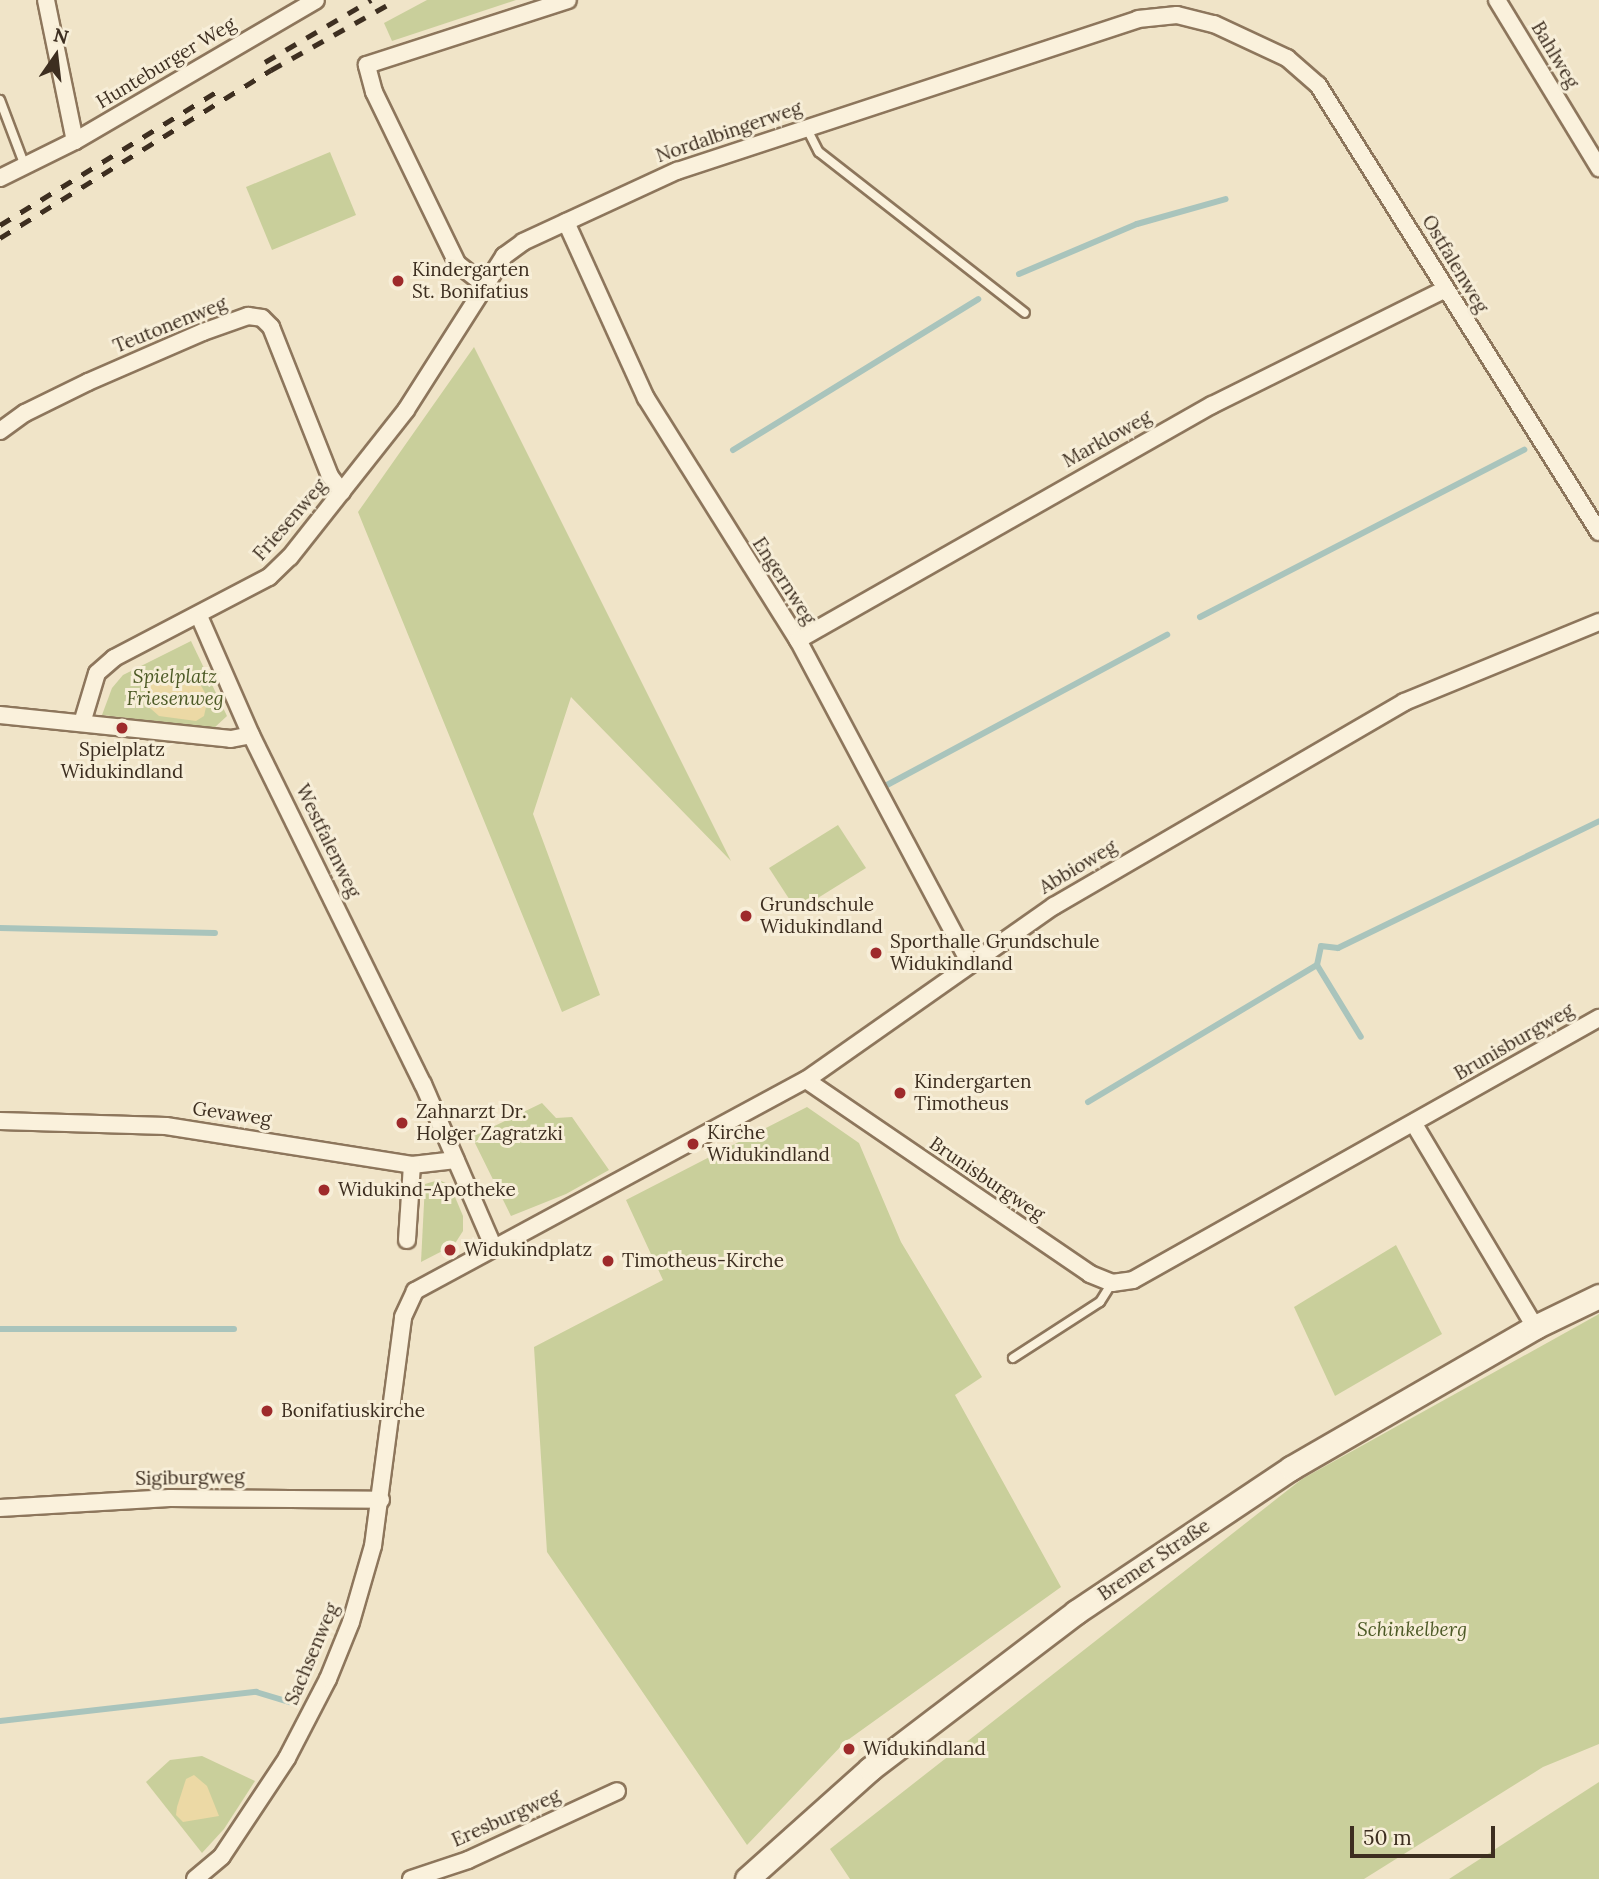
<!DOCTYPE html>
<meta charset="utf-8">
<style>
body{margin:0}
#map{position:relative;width:1599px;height:1879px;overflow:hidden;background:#f0e4c8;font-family:Lora,serif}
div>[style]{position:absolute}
.green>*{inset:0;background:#c9cf9b}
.sand>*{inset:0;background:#ecd9a5}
.stream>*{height:6px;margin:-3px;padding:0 3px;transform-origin:3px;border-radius:3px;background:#a9c4bc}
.roads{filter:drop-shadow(2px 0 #8d765c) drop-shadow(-2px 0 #8d765c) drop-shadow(0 2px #8d765c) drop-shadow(0 -2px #8d765c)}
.service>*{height:8px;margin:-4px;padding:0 4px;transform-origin:4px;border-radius:4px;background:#faf1dc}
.minor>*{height:16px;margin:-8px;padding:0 8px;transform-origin:8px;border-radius:8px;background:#faf1dc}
.secondary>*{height:23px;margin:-11.5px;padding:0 11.5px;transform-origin:11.5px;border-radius:11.5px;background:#faf1dc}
.rail>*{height:5px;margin-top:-2.5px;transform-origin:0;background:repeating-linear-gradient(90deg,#3d2e20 0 12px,transparent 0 24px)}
.dots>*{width:19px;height:19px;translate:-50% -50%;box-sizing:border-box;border:4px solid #f7eed8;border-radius:50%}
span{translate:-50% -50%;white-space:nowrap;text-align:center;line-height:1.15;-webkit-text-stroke:6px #f7eed8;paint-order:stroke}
.street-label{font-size:19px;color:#3d2e20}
.poi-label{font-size:19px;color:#3d2e20}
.left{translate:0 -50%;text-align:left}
.park-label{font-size:19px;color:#4d5a26;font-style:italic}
.north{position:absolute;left:21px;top:21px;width:70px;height:70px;-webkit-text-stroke:5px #f7eed8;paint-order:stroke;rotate:14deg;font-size:19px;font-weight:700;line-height:28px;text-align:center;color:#3d2e20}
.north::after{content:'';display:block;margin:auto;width:24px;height:32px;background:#3d2e20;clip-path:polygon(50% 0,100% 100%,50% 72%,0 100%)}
.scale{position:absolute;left:1350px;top:1826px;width:145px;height:32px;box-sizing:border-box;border:4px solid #3d2e20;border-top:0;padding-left:9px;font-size:21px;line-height:24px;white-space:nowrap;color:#3d2e20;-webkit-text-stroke:5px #f7eed8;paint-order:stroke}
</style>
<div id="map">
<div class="green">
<i style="clip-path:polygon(427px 0,516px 0,392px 41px,384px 23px)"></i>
<i style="clip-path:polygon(330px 152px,356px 215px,272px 250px,246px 187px)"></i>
<i style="clip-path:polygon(474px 347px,731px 861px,571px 697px,533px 814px,600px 995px,562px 1012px,358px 512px)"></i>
<i style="clip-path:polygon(191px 641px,227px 716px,214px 728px,102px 715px,112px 688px,123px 675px)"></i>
<i style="clip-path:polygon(838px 825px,866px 868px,797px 911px,769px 868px)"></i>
<i style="clip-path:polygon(542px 1103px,556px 1118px,572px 1117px,609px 1170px,566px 1194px,511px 1216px,472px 1137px)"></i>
<i style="clip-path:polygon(807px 1107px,859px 1143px,901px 1242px,982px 1377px,955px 1395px,1061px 1587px,845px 1742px,747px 1845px,547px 1552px,534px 1347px,663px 1280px,626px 1200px)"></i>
<i style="clip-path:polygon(439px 1180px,450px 1185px,463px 1216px,463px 1231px,454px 1245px,421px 1262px,425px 1184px)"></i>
<i style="clip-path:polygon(1396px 1245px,1442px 1334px,1335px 1396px,1294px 1307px)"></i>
<i style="clip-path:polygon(1599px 1314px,1599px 1744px,1543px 1767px,1364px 1879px,850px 1879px,830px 1849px,1302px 1479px)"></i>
<i style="clip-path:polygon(202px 1756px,255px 1781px,224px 1829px,202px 1853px,146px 1782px,170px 1760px)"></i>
<i style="clip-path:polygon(1599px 1782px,1599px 1879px,1449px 1879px)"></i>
</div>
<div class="sand">
<i style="clip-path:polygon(192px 670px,208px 698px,204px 716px,196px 721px,159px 716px,150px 708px,146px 688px,169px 675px)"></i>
<i style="clip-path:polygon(194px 1775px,207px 1786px,219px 1816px,183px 1822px,176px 1815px,177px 1807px,186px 1779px)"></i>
</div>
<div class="stream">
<i style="left:1019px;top:274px;width:128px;rotate:-23deg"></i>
<i style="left:1137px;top:224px;width:92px;rotate:-15.7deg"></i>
<i style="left:733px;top:450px;width:288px;rotate:-31.6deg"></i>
<i style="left:1200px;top:617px;width:365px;rotate:-27.3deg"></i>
<i style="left:887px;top:785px;width:318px;rotate:-28.2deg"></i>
<i style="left:0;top:928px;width:215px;rotate:1.3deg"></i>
<i style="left:1317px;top:965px;width:84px;rotate:58.6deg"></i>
<i style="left:1088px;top:1102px;width:267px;rotate:-30.9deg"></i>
<i style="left:1317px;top:965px;width:19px;rotate:-78deg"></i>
<i style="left:1321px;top:946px;width:17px;rotate:7deg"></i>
<i style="left:1338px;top:948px;width:290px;rotate:-25.9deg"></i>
<i style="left:0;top:1329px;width:234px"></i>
<i style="left:0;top:1721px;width:258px;rotate:-6.5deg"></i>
<i style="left:256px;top:1692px;width:42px;rotate:16.7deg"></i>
</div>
<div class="roads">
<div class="service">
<i style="left:0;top:100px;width:71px;rotate:69.3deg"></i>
<i style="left:806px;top:127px;width:28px;rotate:63deg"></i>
<i style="left:819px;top:152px;width:261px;rotate:38deg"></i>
<i style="left:1013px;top:1358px;width:103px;rotate:-32.8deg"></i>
<i style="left:1100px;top:1302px;width:22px;rotate:-58deg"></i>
</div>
<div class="minor">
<i style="left:46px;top:0;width:144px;rotate:78.4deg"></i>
<i style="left:1497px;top:0;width:197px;rotate:58.7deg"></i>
<i style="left:0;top:178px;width:84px;rotate:-26.3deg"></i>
<i style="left:75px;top:141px;width:279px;rotate:-30.3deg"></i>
<i style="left:566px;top:222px;width:193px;rotate:65.6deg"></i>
<i style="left:646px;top:398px;width:286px;rotate:57.9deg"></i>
<i style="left:798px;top:640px;width:365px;rotate:62deg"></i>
<i style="left:486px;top:286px;width:37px;rotate:-142deg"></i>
<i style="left:457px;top:263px;width:190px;rotate:-115.9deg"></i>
<i style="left:374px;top:92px;width:28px;rotate:-105deg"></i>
<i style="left:367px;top:65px;width:211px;rotate:-17.9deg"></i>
<i style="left:0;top:431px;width:31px;rotate:-36deg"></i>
<i style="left:25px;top:413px;width:70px;rotate:-26.2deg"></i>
<i style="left:88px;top:382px;width:125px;rotate:-23.5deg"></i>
<i style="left:203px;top:332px;width:48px;rotate:-19.6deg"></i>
<i style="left:248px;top:316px;width:14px;rotate:8deg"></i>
<i style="left:262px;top:318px;width:13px;rotate:45deg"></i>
<i style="left:271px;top:327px;width:160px;rotate:68.4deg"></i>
<i style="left:330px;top:476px;width:20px;rotate:53deg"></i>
<i style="left:199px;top:616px;width:130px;rotate:66.4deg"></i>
<i style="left:251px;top:735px;width:389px;rotate:63.8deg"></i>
<i style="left:423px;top:1084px;width:176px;rotate:66.6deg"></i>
<i style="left:798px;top:640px;width:476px;rotate:-29.6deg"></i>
<i style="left:1212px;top:405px;width:259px;rotate:-26.4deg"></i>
<i style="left:0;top:715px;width:232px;rotate:5.9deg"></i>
<i style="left:231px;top:739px;width:20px;rotate:-11deg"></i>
<i style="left:82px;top:723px;width:52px;rotate:-73.3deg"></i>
<i style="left:97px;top:673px;width:23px;rotate:-41deg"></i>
<i style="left:114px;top:658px;width:175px;rotate:-27.6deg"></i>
<i style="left:269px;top:577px;width:29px;rotate:-44deg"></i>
<i style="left:290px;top:557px;width:187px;rotate:-51.7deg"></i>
<i style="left:406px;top:410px;width:183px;rotate:-57.5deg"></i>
<i style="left:504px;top:256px;width:24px;rotate:-36deg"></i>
<i style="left:523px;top:242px;width:170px;rotate:-24.8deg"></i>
<i style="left:677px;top:171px;width:485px;rotate:-18.2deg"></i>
<i style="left:1138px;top:19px;width:39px;rotate:-6deg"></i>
<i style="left:1177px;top:15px;width:38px;rotate:14deg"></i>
<i style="left:1214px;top:24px;width:81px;rotate:25deg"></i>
<i style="left:1287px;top:58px;width:41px;rotate:41.1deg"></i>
<i style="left:1318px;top:85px;width:528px;rotate:57.85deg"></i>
<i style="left:806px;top:1080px;width:344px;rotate:34.3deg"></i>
<i style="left:1090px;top:1274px;width:24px;rotate:22deg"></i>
<i style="left:1112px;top:1283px;width:21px;rotate:-8deg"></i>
<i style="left:1133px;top:1280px;width:535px;rotate:-29.35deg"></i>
<i style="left:0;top:1121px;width:166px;rotate:1.7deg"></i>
<i style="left:166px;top:1126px;width:249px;rotate:9deg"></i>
<i style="left:412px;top:1165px;width:44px;rotate:-6.5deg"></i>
<i style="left:1414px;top:1124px;width:236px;rotate:59.2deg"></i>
<i style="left:407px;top:1240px;width:75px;rotate:-86.2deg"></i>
<i style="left:0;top:1508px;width:170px;rotate:-3.4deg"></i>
<i style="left:170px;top:1498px;width:211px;rotate:0.5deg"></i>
<i style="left:195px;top:1879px;width:35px;rotate:-40deg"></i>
<i style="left:222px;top:1856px;width:118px;rotate:-56.4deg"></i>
<i style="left:287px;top:1758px;width:89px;rotate:-62.6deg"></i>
<i style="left:328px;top:1679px;width:61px;rotate:-68deg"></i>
<i style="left:351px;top:1622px;width:79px;rotate:-73.9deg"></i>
<i style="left:373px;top:1546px;width:231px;rotate:-82.5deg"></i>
<i style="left:403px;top:1317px;width:29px;rotate:-65deg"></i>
<i style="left:415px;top:1291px;width:444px;rotate:-28.4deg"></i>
<i style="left:806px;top:1080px;width:303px;rotate:-35.1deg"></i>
<i style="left:1054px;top:906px;width:405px;rotate:-30.2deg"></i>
<i style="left:1404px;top:702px;width:211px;rotate:-22.3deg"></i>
<i style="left:411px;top:1879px;width:60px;rotate:-18.4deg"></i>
<i style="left:468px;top:1860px;width:164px;rotate:-24.8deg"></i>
</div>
<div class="secondary">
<i style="left:747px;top:1879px;width:165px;rotate:-41.8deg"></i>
<i style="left:870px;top:1769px;width:259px;rotate:-37.3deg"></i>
<i style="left:1076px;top:1612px;width:259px;rotate:-33.8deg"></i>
<i style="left:1291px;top:1468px;width:282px;rotate:-30deg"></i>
<i style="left:1535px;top:1327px;width:71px;rotate:-25.8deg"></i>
</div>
</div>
<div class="rail">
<i style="left:265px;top:62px;width:123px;rotate:-30.3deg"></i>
<i style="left:0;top:225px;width:262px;rotate:-31.6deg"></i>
<i style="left:0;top:238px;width:319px;rotate:-31.8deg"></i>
<i style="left:271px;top:70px;width:143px;rotate:-29.2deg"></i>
</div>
<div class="dots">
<i style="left:398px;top:281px;background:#9e2a2b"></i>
<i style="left:122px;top:728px;background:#9e2a2b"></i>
<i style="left:746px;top:916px;background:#9e2a2b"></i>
<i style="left:876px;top:953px;background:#9e2a2b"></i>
<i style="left:900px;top:1093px;background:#9e2a2b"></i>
<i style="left:402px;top:1123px;background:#9e2a2b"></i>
<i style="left:693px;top:1144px;background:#9e2a2b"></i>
<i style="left:324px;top:1190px;background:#9e2a2b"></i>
<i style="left:450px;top:1250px;background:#9e2a2b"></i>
<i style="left:608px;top:1261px;background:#9e2a2b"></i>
<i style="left:267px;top:1411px;background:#9e2a2b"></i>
<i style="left:849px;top:1749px;background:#9e2a2b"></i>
</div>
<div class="street-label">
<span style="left:1555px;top:55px;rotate:59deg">Bahlweg</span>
<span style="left:166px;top:63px;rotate:-31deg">Hunteburger Weg</span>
<span style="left:729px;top:132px;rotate:-19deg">Nordalbingerweg</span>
<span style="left:1455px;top:264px;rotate:59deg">Ostfalenweg</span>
<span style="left:170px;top:325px;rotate:-22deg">Teutonenweg</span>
<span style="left:1107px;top:439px;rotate:-29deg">Markloweg</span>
<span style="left:290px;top:520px;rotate:-49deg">Friesenweg</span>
<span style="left:784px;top:581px;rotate:57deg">Engernweg</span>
<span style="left:328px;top:841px;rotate:64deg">Westfalenweg</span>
<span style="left:1078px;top:867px;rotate:-31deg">Abbioweg</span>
<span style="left:1514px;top:1042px;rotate:-30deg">Brunisburgweg</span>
<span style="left:232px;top:1114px;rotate:8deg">Gevaweg</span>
<span style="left:987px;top:1179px;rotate:34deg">Brunisburgweg</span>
<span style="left:190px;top:1478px;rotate:-1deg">Sigiburgweg</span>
<span style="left:1154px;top:1560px;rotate:-34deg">Bremer Straße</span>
<span style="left:312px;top:1654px;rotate:-67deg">Sachsenweg</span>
<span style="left:506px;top:1818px;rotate:-24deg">Eresburgweg</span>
</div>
<div class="poi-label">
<span class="left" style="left:412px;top:281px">Kindergarten<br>St. Bonifatius</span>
<span style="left:122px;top:761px">Spielplatz<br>Widukindland</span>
<span class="left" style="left:760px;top:916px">Grundschule<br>Widukindland</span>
<span class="left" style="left:890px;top:953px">Sporthalle Grundschule<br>Widukindland</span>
<span class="left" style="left:914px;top:1093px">Kindergarten<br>Timotheus</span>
<span class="left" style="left:416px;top:1123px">Zahnarzt Dr.<br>Holger Zagratzki</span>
<span class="left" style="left:707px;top:1144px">Kirche<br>Widukindland</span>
<span class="left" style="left:338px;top:1190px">Widukind-Apotheke</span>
<span class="left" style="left:464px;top:1250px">Widukindplatz</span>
<span class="left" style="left:622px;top:1261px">Timotheus-Kirche</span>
<span class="left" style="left:281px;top:1411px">Bonifatiuskirche</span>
<span class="left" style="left:863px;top:1749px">Widukindland</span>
</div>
<div class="park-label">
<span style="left:175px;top:688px">Spielplatz<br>Friesenweg</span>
<span style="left:1412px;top:1630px">Schinkelberg</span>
</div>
<div class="north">N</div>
<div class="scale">50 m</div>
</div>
